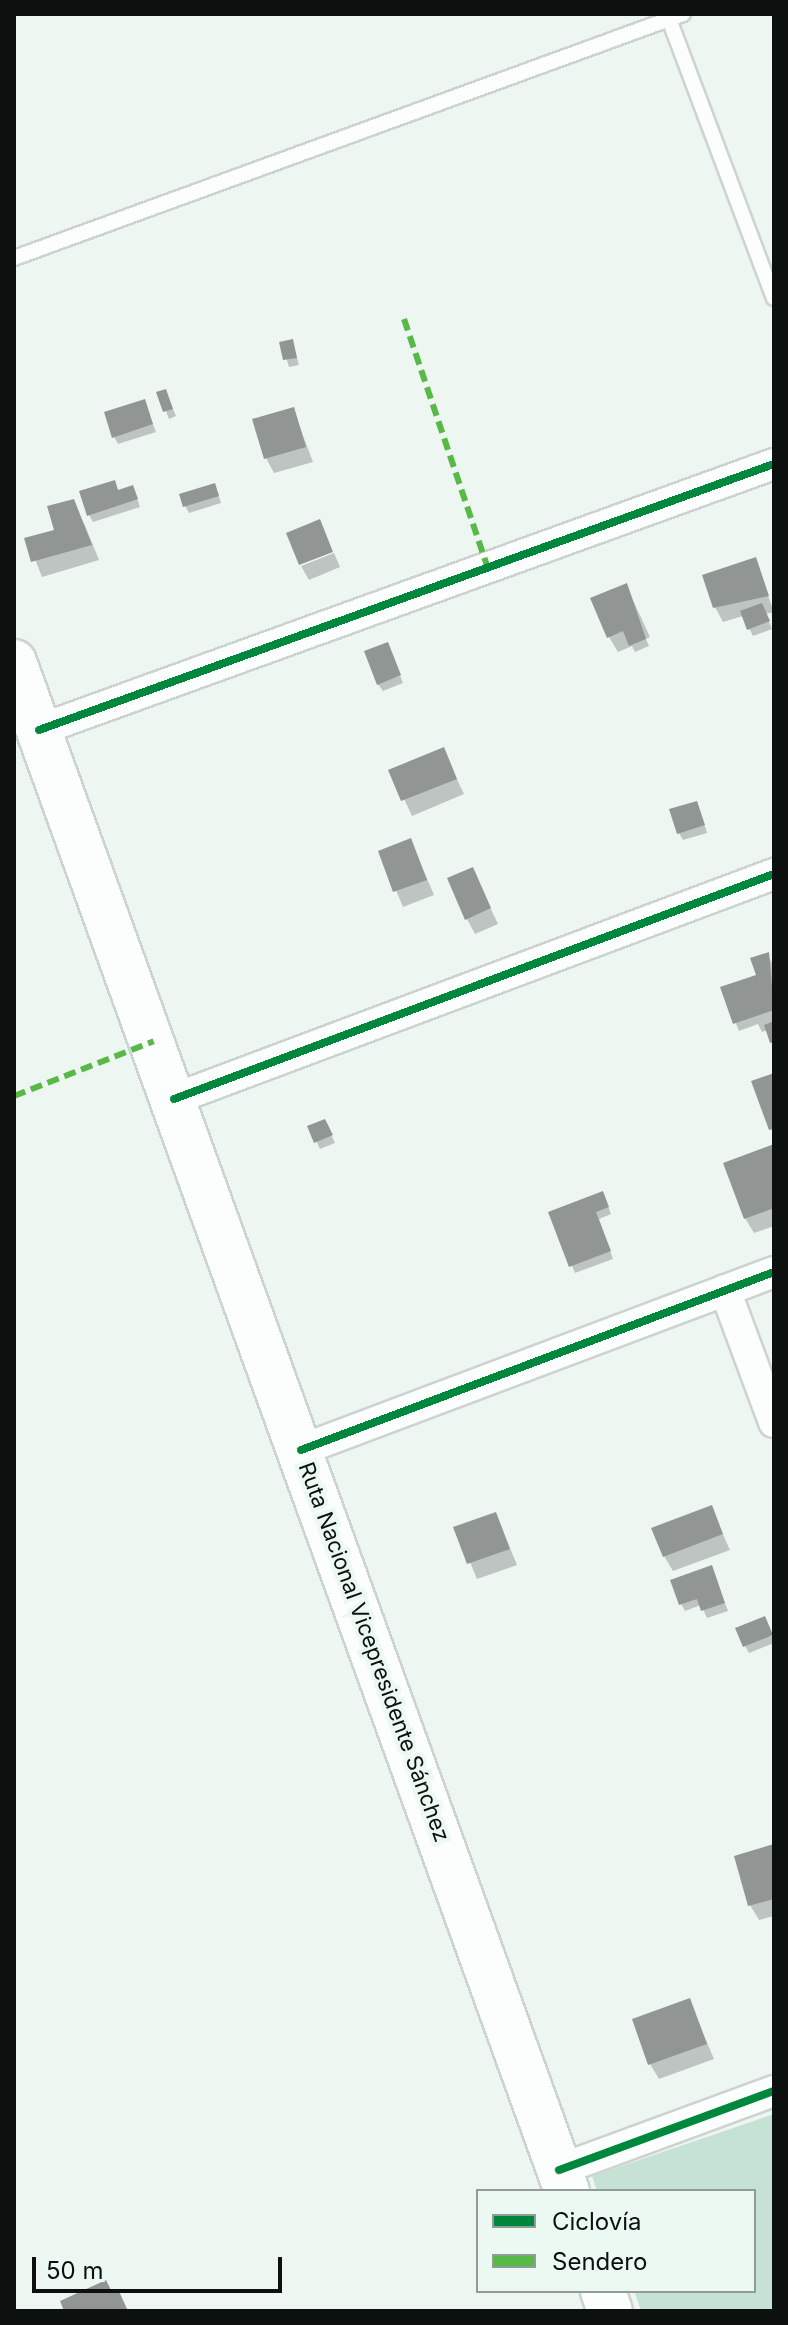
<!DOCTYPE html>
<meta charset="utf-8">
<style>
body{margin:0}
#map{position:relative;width:788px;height:2325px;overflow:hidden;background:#eef6f2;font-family:Inter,sans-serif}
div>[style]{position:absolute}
.green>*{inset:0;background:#c6e2d5}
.shadow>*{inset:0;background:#0003}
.building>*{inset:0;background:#919694}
.roads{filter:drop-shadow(2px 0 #cdd3d0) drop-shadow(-2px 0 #cdd3d0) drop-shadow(0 2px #cdd3d0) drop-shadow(0 -2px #cdd3d0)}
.lane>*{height:14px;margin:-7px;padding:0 7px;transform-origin:7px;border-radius:7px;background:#fcfefd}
.street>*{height:30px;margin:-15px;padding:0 15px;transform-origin:15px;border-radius:15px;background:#fcfefd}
.highway>*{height:44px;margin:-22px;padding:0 22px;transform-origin:22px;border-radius:22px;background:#fcfefd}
.quiet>*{height:6px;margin-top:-3px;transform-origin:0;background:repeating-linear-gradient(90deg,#58b947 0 12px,transparent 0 18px)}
.cycleway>*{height:8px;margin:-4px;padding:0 4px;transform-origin:4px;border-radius:4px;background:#00873e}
span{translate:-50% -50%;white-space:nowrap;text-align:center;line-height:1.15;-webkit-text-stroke:8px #ebf9f2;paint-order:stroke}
.street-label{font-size:22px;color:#0c100e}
.frame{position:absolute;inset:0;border:16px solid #0c100e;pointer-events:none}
.legend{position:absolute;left:476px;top:2189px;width:280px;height:104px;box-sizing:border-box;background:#ebf9f2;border:2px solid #929c97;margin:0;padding:10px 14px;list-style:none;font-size:24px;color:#0c100e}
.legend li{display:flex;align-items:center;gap:16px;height:40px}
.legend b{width:40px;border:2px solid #929c97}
.scale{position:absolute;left:32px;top:2257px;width:250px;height:36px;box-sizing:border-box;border:4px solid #0c100e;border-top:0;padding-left:10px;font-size:24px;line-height:28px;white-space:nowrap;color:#0c100e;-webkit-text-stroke:6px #ebf9f2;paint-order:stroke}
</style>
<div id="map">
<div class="green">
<i style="clip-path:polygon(774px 2114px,774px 2311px,641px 2311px,634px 2291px,754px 2291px,754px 2191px,597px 2191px,592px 2176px)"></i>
</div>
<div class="shadow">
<i style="clip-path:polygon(292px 341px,299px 365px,289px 367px,282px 344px)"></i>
<i style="clip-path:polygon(165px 391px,176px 416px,169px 419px,159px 393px)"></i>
<i style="clip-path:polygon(144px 401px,156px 432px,118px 444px,114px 437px)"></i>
<i style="clip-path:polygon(293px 409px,313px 462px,274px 473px,266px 458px)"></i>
<i style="clip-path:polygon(114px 482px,119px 492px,136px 495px,140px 507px,93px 522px,89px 515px)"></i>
<i style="clip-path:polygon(218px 493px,221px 503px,189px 513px,185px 506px)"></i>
<i style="clip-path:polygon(84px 523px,99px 560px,42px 577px,27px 539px)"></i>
<i style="clip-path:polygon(334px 553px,340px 567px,309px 580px,301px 566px)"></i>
<i style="clip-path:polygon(755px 560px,774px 612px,766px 614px,772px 629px,753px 636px,743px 616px,723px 622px,715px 607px)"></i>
<i style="clip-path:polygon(626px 585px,650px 637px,646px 639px,649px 646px,635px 652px,632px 646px,618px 652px,609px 637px)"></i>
<i style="clip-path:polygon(391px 651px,403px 683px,383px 691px,378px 684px)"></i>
<i style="clip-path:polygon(443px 750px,464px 794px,412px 816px,391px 771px)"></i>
<i style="clip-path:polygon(700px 811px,707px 833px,683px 840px,679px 833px)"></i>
<i style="clip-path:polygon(411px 841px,434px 895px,403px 907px,380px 852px)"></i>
<i style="clip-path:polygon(472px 869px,498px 924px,475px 934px,467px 919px)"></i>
<i style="clip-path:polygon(768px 955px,774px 967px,774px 1046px,768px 1030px,762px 1032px,758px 1024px,739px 1031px,722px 988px,758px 976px)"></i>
<i style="clip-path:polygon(310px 1128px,328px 1128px,335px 1143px,320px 1149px)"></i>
<i style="clip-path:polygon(774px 1146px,774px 1226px,754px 1233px,745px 1218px)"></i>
<i style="clip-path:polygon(606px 1201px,611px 1214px,599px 1219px,613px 1259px,575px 1273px,551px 1213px)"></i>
<i style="clip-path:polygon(711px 1508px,730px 1550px,673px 1571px,664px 1556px)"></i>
<i style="clip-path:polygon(496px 1514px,517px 1565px,477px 1579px,456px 1528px)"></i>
<i style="clip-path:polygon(711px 1567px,728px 1611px,707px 1618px,701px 1605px,685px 1611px,681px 1604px)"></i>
<i style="clip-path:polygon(768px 1626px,774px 1643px,749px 1653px,745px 1646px)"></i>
<i style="clip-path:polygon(774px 1846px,774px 1916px,759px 1920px,750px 1905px)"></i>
<i style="clip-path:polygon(689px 2000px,714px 2059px,659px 2079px,650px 2064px)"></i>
</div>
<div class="building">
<i style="clip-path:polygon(293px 339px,297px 358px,283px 360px,279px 342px)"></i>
<i style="clip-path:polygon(166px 389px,173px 409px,163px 412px,156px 392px)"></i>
<i style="clip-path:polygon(145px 399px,153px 424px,112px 438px,104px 412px)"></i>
<i style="clip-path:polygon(294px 407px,306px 447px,264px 459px,252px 419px)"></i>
<i style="clip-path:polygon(115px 480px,118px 490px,133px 485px,138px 499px,87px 516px,79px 491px)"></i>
<i style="clip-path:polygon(215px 483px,219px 496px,183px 507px,179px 494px)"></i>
<i style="clip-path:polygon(74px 499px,92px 545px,31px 562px,24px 538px,54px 530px,47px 506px)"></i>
<i style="clip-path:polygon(320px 519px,333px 552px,299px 565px,286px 533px)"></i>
<i style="clip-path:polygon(756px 557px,769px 596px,713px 608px,702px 575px)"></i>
<i style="clip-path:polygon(627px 583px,646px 639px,629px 646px,623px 631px,607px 638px,590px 598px)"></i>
<i style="clip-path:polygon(762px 603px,770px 621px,747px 630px,740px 611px)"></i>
<i style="clip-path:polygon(388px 642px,401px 675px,377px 685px,364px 651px)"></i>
<i style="clip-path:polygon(444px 747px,457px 779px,401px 801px,388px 770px)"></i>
<i style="clip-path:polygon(697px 801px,705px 825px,677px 834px,669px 809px)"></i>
<i style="clip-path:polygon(411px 838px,427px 880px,393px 892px,378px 851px)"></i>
<i style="clip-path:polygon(473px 867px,491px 908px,465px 920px,447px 878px)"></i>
<i style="clip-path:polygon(769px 952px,774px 1010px,733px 1024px,720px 987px,756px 975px,750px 958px)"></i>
<i style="clip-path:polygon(774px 1021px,774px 1042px,770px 1043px,764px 1025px)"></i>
<i style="clip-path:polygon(774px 1073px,774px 1129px,769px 1130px,751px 1081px)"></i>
<i style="clip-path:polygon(325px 1119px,333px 1135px,314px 1143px,307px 1126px)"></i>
<i style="clip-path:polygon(774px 1144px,774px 1208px,744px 1219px,723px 1163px)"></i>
<i style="clip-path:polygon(603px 1191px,609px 1207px,596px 1212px,611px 1251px,569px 1267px,548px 1212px)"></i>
<i style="clip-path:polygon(712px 1505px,723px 1534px,663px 1557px,651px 1528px)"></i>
<i style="clip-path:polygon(496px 1512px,510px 1549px,467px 1564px,453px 1527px)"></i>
<i style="clip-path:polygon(712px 1565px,725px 1603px,701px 1611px,697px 1599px,679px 1605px,670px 1580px)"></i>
<i style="clip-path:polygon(765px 1616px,773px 1635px,743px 1647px,735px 1628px)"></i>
<i style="clip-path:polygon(774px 1844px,774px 1899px,748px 1906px,734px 1856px)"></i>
<i style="clip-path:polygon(690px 1998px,707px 2044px,648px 2065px,632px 2019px)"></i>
<i style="clip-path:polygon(106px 2280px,112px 2292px,118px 2289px,128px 2311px,64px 2311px,60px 2301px)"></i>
</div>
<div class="roads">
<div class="lane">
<i style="left:669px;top:19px;width:298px;rotate:69.4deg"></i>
<i style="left:14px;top:258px;width:712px;rotate:-20.04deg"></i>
</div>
<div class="street">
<i style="left:39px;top:730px;width:782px;rotate:-19.9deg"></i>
<i style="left:174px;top:1099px;width:641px;rotate:-20.56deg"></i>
<i style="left:725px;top:1290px;width:141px;rotate:69.6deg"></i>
<i style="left:301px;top:1450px;width:505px;rotate:-20.62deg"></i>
<i style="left:559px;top:2170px;width:229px;rotate:-20.2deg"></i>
</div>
<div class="highway">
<i style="left:14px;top:662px;width:1626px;rotate:70.12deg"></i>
<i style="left:603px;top:2291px;width:21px;rotate:71deg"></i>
</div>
</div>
<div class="quiet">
<i style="left:404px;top:319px;width:263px;rotate:71.4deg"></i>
<i style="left:14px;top:1096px;width:150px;rotate:-21.4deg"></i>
</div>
<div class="cycleway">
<i style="left:39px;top:730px;width:782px;rotate:-19.9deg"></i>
<i style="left:174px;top:1099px;width:641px;rotate:-20.56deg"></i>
<i style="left:301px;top:1450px;width:505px;rotate:-20.62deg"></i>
<i style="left:559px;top:2170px;width:229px;rotate:-20.2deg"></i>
</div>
<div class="street-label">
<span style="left:374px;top:1652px;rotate:70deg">Ruta Nacional Vicepresidente Sánchez</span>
</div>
<div class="frame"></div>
<ul class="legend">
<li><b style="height:10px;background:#00873e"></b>Ciclovía</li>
<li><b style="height:10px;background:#58b947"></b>Sendero</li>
</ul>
<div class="scale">50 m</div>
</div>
